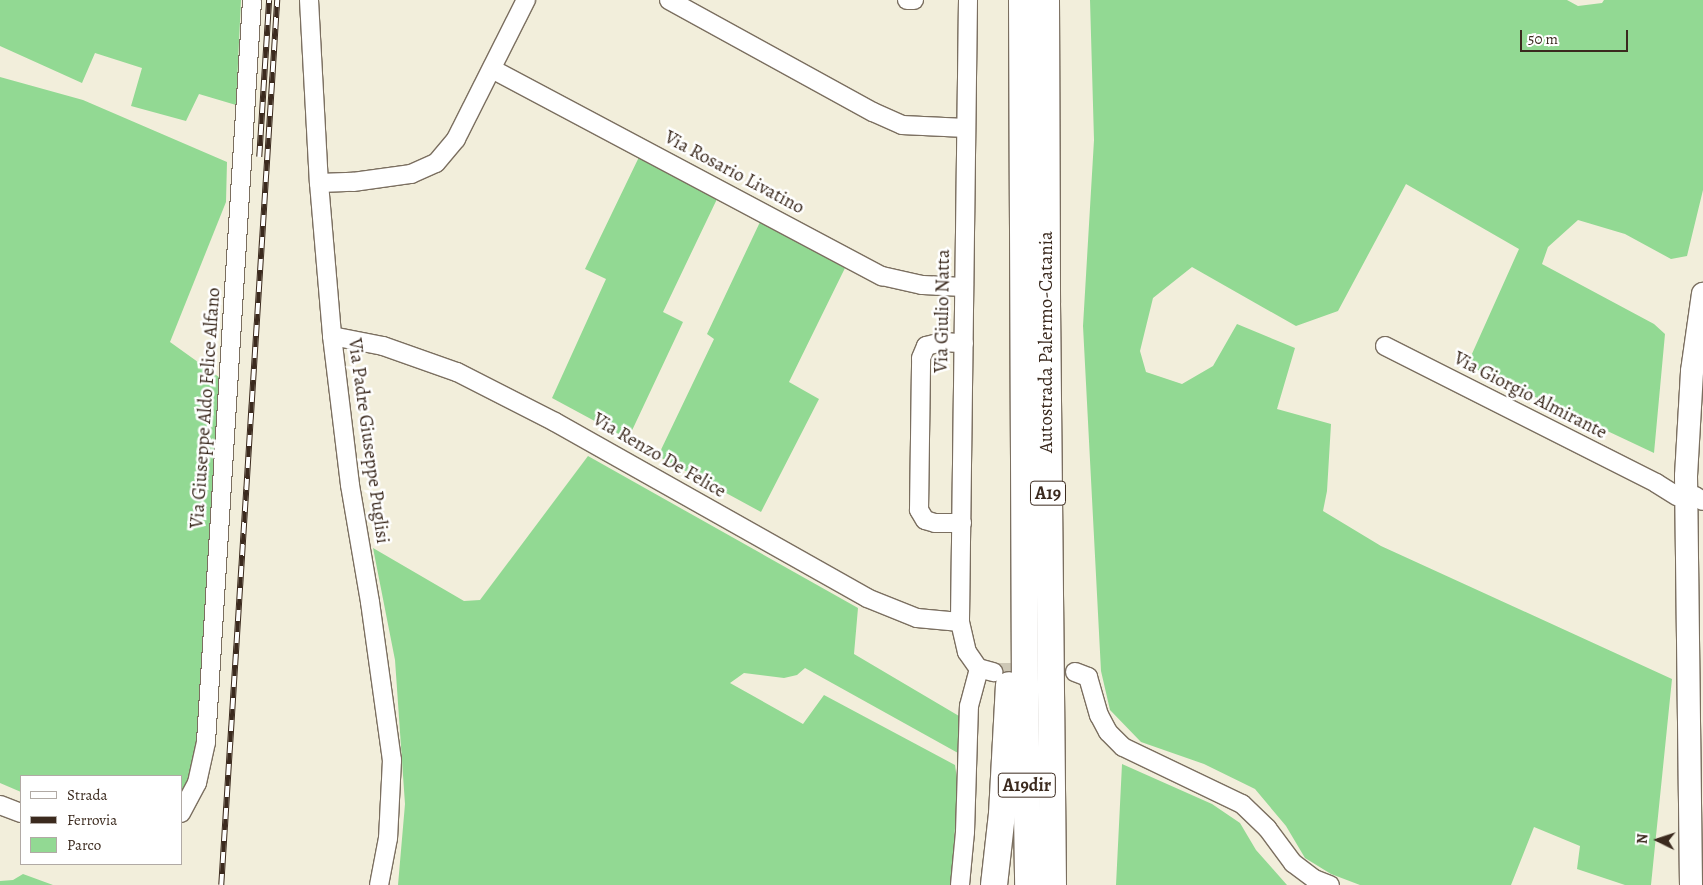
<!DOCTYPE html>
<style>
body{margin:0}
#map{position:relative;width:1703px;height:885px;overflow:hidden;background:#f2eedb;font-family:Alegreya,serif}
div>[style]{position:absolute}
.green>*{inset:0;background:#92d993}
.minor-tunnel>*{height:18px;margin-top:-9px;transform-origin:0;background:repeating-linear-gradient(90deg,#cdc7b5 0 18px,transparent 0 27px)}
.roads{filter:drop-shadow(1px 0 #7b6f60) drop-shadow(-1px 0 #7b6f60) drop-shadow(0 1px #7b6f60) drop-shadow(0 -1px #7b6f60)}
.minor>*{height:18px;margin:-9px;padding:0 9px;transform-origin:9px;border-radius:9px;background:#fff}
.major>*{height:22px;margin:-11px;padding:0 11px;transform-origin:11px;border-radius:11px;background:#fff}
.highway>*{height:26px;margin:-13px;padding:0 13px;transform-origin:13px;border-radius:13px;background:#fff}
.rail>*{height:5.5px;margin-top:-2.75px;transform-origin:0;background:repeating-linear-gradient(90deg,#fff 0 11px,#3b2a1e 0 22px);box-sizing:border-box;border-block:1px solid #3b2a1e}
span{translate:-50% -50%;white-space:nowrap;text-align:center;line-height:1.15;-webkit-text-stroke:5px #fff;paint-order:stroke}
.shield-label span{padding:1px 4px;background:#fff;border:1px solid;border-radius:4px;-webkit-text-stroke-width:0}
.shield-label{font-size:18px;color:#3b2a1e;font-weight:700}
.street-label{font-size:19px;color:#3b2a1e}
.legend{position:absolute;left:20px;top:775px;width:162px;height:90px;box-sizing:border-box;background:#fff;border:1px solid #b1aaa5;margin:0;padding:6px 9px;list-style:none;font-size:15px;color:#3b2a1e}
.legend li{display:flex;align-items:center;gap:10px;height:25px}
.legend b{width:25px;border:1px solid #b1aaa5}
.north{position:absolute;left:1633px;top:815px;width:50px;height:50px;-webkit-text-stroke:4px #fff;paint-order:stroke;rotate:274deg;font-size:14px;font-weight:700;line-height:20px;text-align:center;color:#3b2a1e}
.north::after{content:'';display:block;margin:auto;width:18px;height:22px;background:#3b2a1e;clip-path:polygon(50% 0,100% 100%,50% 72%,0 100%)}
.scale{position:absolute;left:1520px;top:30px;width:108px;height:22px;box-sizing:border-box;border:2px solid #3b2a1e;border-top:0;padding-left:6px;font-size:15px;line-height:18px;white-space:nowrap;color:#3b2a1e;-webkit-text-stroke:4px #fff;paint-order:stroke}
</style>
<div id="map">
<div class="green">
<i style="clip-path:polygon(0 0,241px 0,236px 105px,199px 94px,186px 121px,131px 106px,142px 68px,95px 53px,82px 83px,0 46px)"></i>
<i style="clip-path:polygon(1090px 0,1567px 0,1578px 6px,1602px 3px,1604px 0,1703px 0,1703px 190px,1687px 256px,1671px 259px,1625px 234px,1578px 220px,1548px 247px,1542px 264px,1654px 324px,1665px 334px,1654px 453px,1467px 365px,1519px 249px,1406px 184px,1338px 311px,1296px 326px,1192px 267px,1153px 298px,1140px 351px,1146px 372px,1182px 384px,1213px 366px,1237px 324px,1295px 348px,1277px 409px,1331px 424px,1327px 491px,1323px 511px,1381px 546px,1672px 679px,1651px 885px,1625px 885px,1577px 869px,1580px 846px,1534px 827px,1511px 885px,1360px 885px,1331px 874px,1305px 858px,1286px 826px,1255px 789px,1204px 764px,1141px 742px,1110px 710px,1101px 671px,1083px 326px,1094px 140px)"></i>
<i style="clip-path:polygon(0 77px,83px 100px,227px 162px,226px 202px,170px 342px,223px 380px,204px 680px,196px 753px,181px 799px,181px 776px,21px 776px,21px 792px,0 783px)"></i>
<i style="clip-path:polygon(639px 157px,717px 199px,663px 312px,683px 322px,628px 439px,552px 398px,606px 279px,585px 269px)"></i>
<i style="clip-path:polygon(760px 222px,845px 268px,789px 382px,819px 399px,761px 512px,658px 456px,714px 339px,707px 334px)"></i>
<i style="clip-path:polygon(588px 456px,858px 608px,854px 654px,959px 716px,958px 753px,805px 668px,797px 675px,784px 678px,744px 673px,730px 683px,803px 724px,824px 695px,955px 765px,958px 786px,951px 885px,398px 885px,405px 804px,395px 660px,373px 548px,464px 601px,480px 600px)"></i>
<i style="clip-path:polygon(1122px 764px,1212px 804px,1240px 823px,1256px 850px,1287px 885px,1116px 885px)"></i>
<i style="clip-path:polygon(23px 874px,53px 885px,0 885px,0 881px,13px 880px)"></i>
</div>
<div class="minor-tunnel">
<i style="left:993px;top:672px;width:82px"></i>
</div>
<div class="roads">
<div class="minor">
<i style="left:309px;top:0;width:183px;rotate:86.9deg"></i>
<i style="left:319px;top:183px;width:154px;rotate:85.1deg"></i>
<i style="left:332px;top:336px;width:150px;rotate:83.1deg"></i>
<i style="left:350px;top:485px;width:119px;rotate:80.3deg"></i>
<i style="left:370px;top:602px;width:160px;rotate:82.1deg"></i>
<i style="left:392px;top:760px;width:78px;rotate:92.9deg"></i>
<i style="left:388px;top:838px;width:48px;rotate:100.8deg"></i>
<i style="left:669px;top:0;width:233px;rotate:28.8deg"></i>
<i style="left:873px;top:112px;width:32px;rotate:24deg"></i>
<i style="left:902px;top:125px;width:64px;rotate:2.7deg"></i>
<i style="left:907px;top:0;width:7px"></i>
<i style="left:968px;top:0;width:622px;rotate:90.74deg"></i>
<i style="left:960px;top:622px;width:31px;rotate:77deg"></i>
<i style="left:967px;top:652px;width:19px;rotate:55deg"></i>
<i style="left:978px;top:668px;width:16px;rotate:15deg"></i>
<i style="left:492px;top:69px;width:442px;rotate:28deg"></i>
<i style="left:882px;top:276px;width:41px;rotate:12.7deg"></i>
<i style="left:922px;top:285px;width:42px;rotate:2.7deg"></i>
<i style="left:319px;top:183px;width:34px;rotate:-2deg"></i>
<i style="left:353px;top:182px;width:59px;rotate:-7.9deg"></i>
<i style="left:411px;top:174px;width:27px;rotate:-24deg"></i>
<i style="left:436px;top:163px;width:31px;rotate:-50deg"></i>
<i style="left:456px;top:139px;width:156px;rotate:-63.3deg"></i>
<i style="left:332px;top:336px;width:52px;rotate:11.1deg"></i>
<i style="left:383px;top:346px;width:78px;rotate:19.4deg"></i>
<i style="left:457px;top:372px;width:110px;rotate:27deg"></i>
<i style="left:555px;top:422px;width:358px;rotate:29.4deg"></i>
<i style="left:867px;top:598px;width:54px;rotate:21.8deg"></i>
<i style="left:917px;top:618px;width:43px;rotate:5.3deg"></i>
<i style="left:1385px;top:346px;width:304px;rotate:26.8deg"></i>
<i style="left:1656px;top:483px;width:25px;rotate:32deg"></i>
<i style="left:1695px;top:496px;width:9px;rotate:32deg"></i>
<i style="left:962px;top:523px;width:27px;rotate:180deg"></i>
<i style="left:935px;top:523px;width:10px;rotate:-163deg"></i>
<i style="left:925px;top:520px;width:12px;rotate:-121deg"></i>
<i style="left:919px;top:510px;width:152px;rotate:-89.2deg"></i>
<i style="left:921px;top:358px;width:13px;rotate:-67deg"></i>
<i style="left:926px;top:346px;width:16px;rotate:-14deg"></i>
<i style="left:942px;top:342px;width:22px;rotate:3deg"></i>
<i style="left:1075px;top:672px;width:14px;rotate:21deg"></i>
<i style="left:1088px;top:677px;width:40px;rotate:74deg"></i>
<i style="left:1099px;top:715px;width:19px;rotate:62deg"></i>
<i style="left:1108px;top:732px;width:21px;rotate:45deg"></i>
<i style="left:1123px;top:747px;width:132px;rotate:25.6deg"></i>
<i style="left:1242px;top:804px;width:35px;rotate:44deg"></i>
<i style="left:1267px;top:828px;width:44px;rotate:53.4deg"></i>
<i style="left:1293px;top:863px;width:26px;rotate:37deg"></i>
<i style="left:1314px;top:879px;width:17px;rotate:21deg"></i>
<i style="left:0;top:805px;width:22px;rotate:21deg"></i>
<i style="left:181px;top:813px;width:34px;rotate:-62deg"></i>
<i style="left:197px;top:783px;width:42px;rotate:-77.6deg"></i>
<i style="left:206px;top:742px;width:743px;rotate:-86.45deg"></i>
<i style="left:960px;top:885px;width:53px;rotate:-84.6deg"></i>
<i style="left:965px;top:832px;width:126px;rotate:-88.2deg"></i>
<i style="left:969px;top:706px;width:39px;rotate:-75deg"></i>
</div>
<div class="major">
<i style="left:1691px;top:885px;width:409px;rotate:-90.7deg"></i>
<i style="left:1686px;top:476px;width:105px;rotate:-86.7deg"></i>
<i style="left:1692px;top:371px;width:78px;rotate:-81.9deg"></i>
</div>
<div class="highway">
<i style="left:1022px;top:0;width:684px;rotate:89.75deg"></i>
<i style="left:1025px;top:684px;width:201px;rotate:89.1deg"></i>
<i style="left:1046px;top:0;width:303px;rotate:89.8deg"></i>
<i style="left:1047px;top:303px;width:582px;rotate:89.41deg"></i>
<i style="left:994px;top:885px;width:71px;rotate:-83.6deg"></i>
<i style="left:1002px;top:814px;width:129px;rotate:-86.9deg"></i>
</div>
</div>
<div class="rail">
<i style="left:259px;top:157px;width:157px;rotate:-86.4deg"></i>
<i style="left:221px;top:885px;width:887px;rotate:-86.38deg"></i>
</div>
<div class="shield-label">
<span style="left:1048px;top:493px">A19</span>
<span style="left:1027px;top:785px">A19dir</span>
</div>
<div class="street-label">
<span style="left:734px;top:173px;rotate:28deg">Via Rosario Livatino</span>
<span style="left:943px;top:311px;rotate:-89deg">Via Giulio Natta</span>
<span style="left:1047px;top:342px;rotate:-90deg">Autostrada Palermo-Catania</span>
<span style="left:1530px;top:396px;rotate:27deg">Via Giorgio Almirante</span>
<span style="left:206px;top:408px;rotate:-86deg">Via Giuseppe Aldo Felice Alfano</span>
<span style="left:368px;top:441px;rotate:82deg">Via Padre Giuseppe Puglisi</span>
<span style="left:659px;top:456px;rotate:30deg">Via Renzo De Felice</span>
</div>
<ul class="legend">
<li><b style="height:6px;background:#fff"></b>Strada</li>
<li><b style="height:6px;background:#3b2a1e"></b>Ferrovia</li>
<li><b style="height:14px;background:#92d993"></b>Parco</li>
</ul>
<div class="north">N</div>
<div class="scale">50 m</div>
</div>
